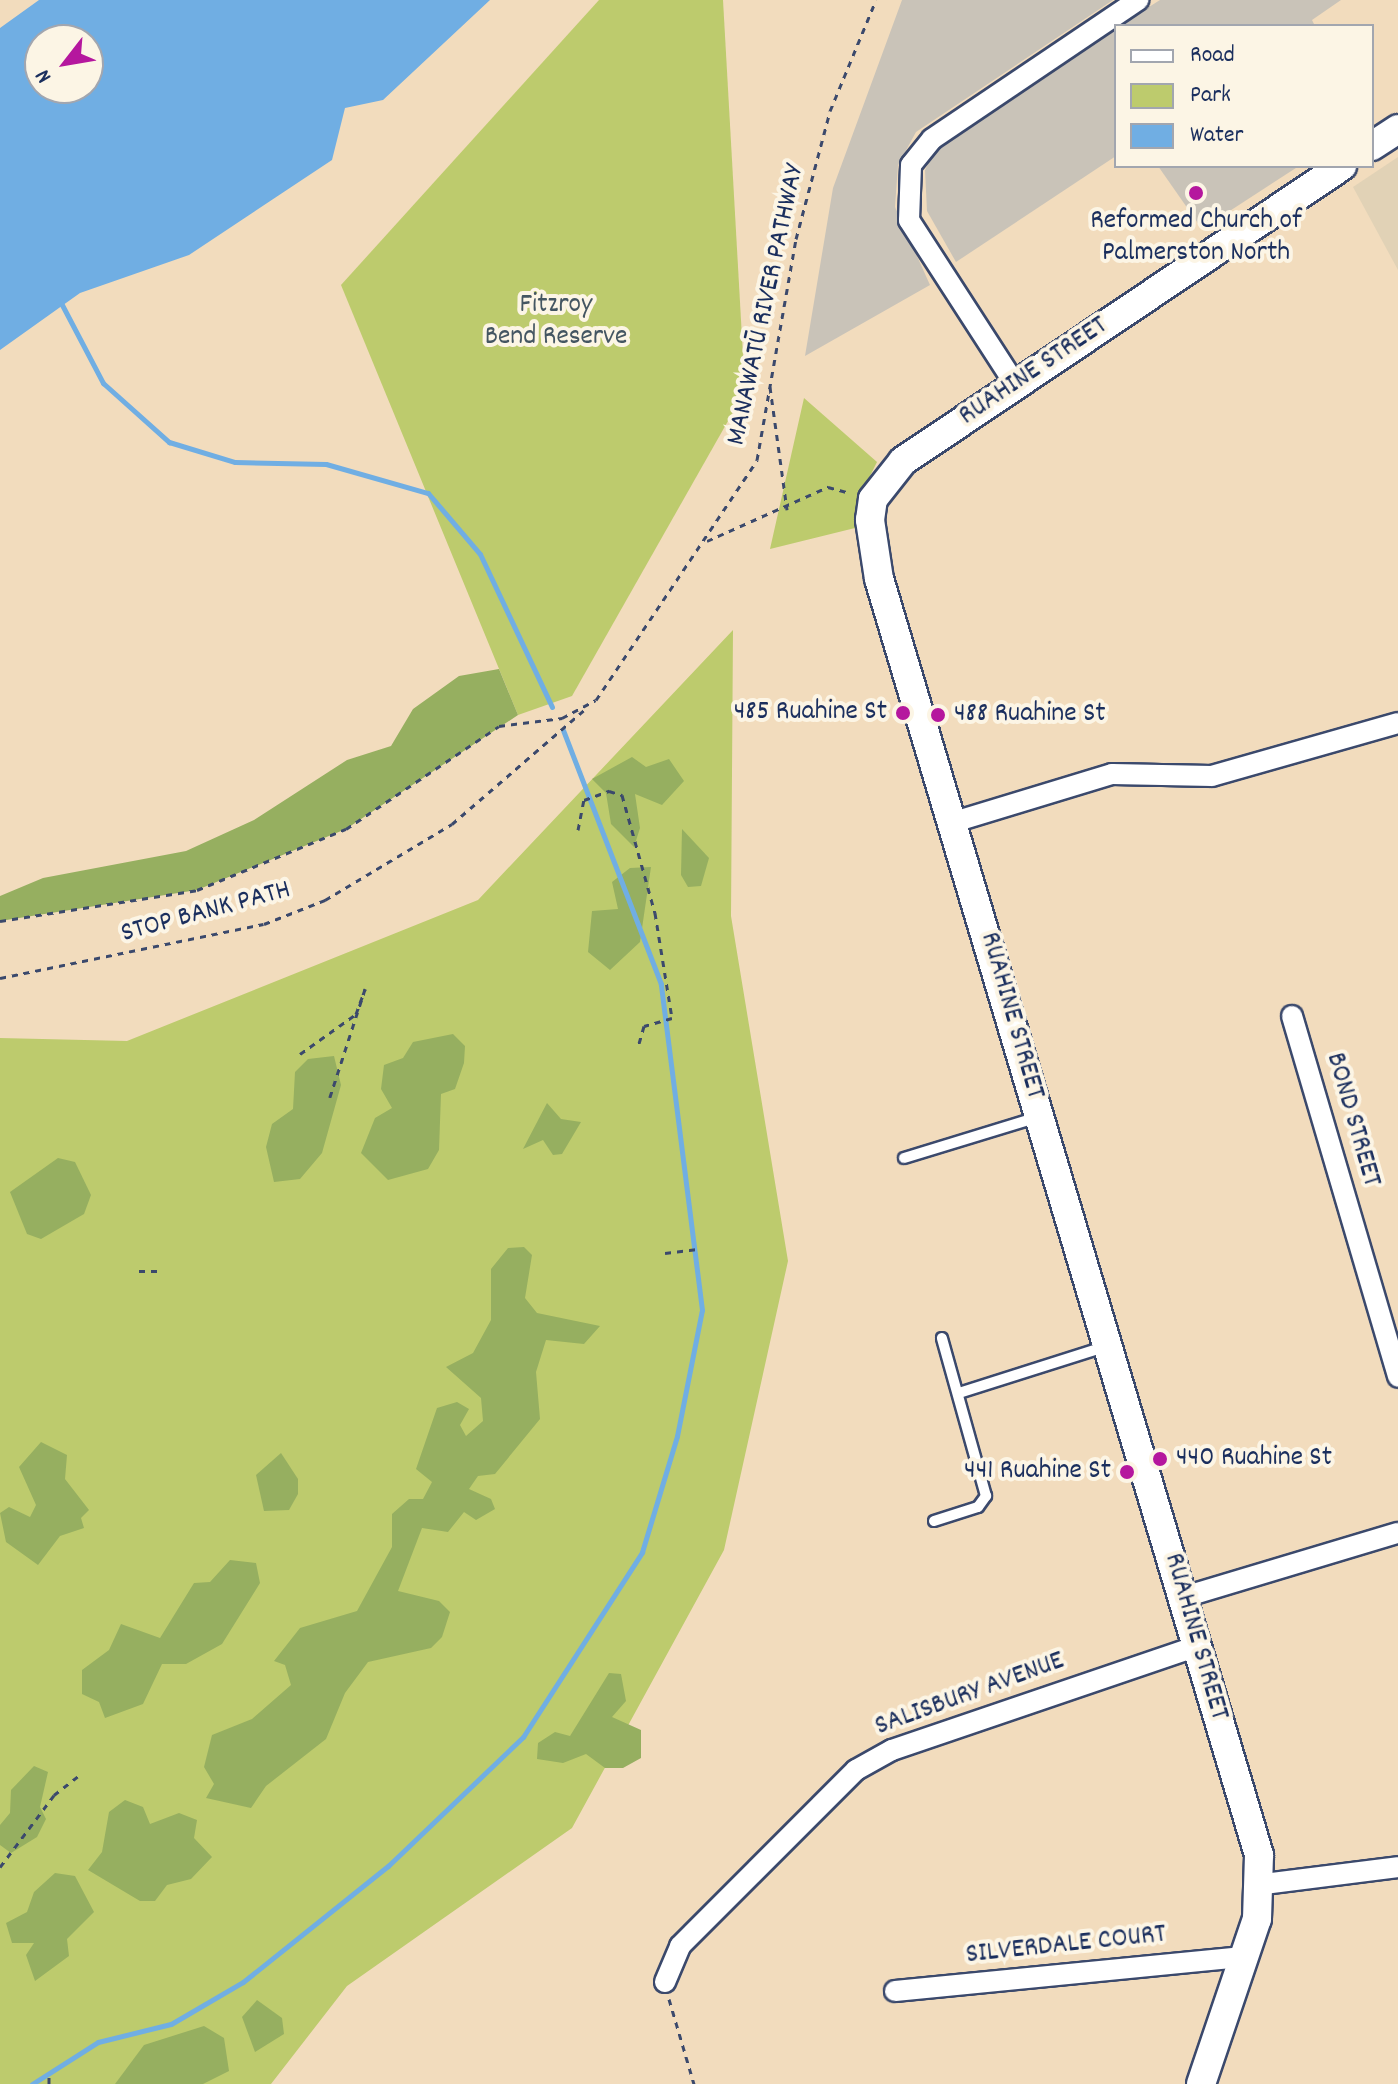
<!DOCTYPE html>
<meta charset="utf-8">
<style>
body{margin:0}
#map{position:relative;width:1398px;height:2084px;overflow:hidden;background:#f2dcbd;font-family:Dekko,sans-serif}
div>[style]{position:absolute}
.built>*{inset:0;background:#e1d2b6}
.industrial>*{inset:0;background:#c9c3b8}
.green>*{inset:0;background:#bdcb6d}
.forest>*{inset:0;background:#96af60}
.water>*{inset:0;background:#70aee3}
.stream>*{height:5px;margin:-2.5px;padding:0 2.5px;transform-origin:2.5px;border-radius:2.5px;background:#70aee3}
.path>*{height:3px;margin-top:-1.5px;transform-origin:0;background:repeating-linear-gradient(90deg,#3b496c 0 6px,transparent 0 12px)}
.roads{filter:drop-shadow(2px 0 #3b496c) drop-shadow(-2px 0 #3b496c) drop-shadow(0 2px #3b496c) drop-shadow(0 -2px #3b496c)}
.lane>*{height:10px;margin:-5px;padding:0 5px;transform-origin:5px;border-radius:5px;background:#fff}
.street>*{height:20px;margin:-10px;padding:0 10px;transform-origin:10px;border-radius:10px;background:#fff}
.secondary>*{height:28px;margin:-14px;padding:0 14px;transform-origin:14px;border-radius:14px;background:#fff}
.dots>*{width:22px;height:22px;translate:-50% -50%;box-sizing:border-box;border:4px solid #fcf5e5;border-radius:50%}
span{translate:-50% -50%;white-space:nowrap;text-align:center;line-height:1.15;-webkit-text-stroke:8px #fcf5e5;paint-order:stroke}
.poi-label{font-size:28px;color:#1b2f5e}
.right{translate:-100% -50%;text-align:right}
.left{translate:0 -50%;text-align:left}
.street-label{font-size:28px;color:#1b2f5e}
.park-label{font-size:28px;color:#445662}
.legend{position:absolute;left:1114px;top:24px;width:260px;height:144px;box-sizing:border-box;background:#fcf5e5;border:2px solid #a2a6af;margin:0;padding:10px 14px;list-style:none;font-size:24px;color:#1b2f5e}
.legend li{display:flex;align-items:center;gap:16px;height:40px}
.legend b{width:40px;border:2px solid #a2a6af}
.north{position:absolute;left:24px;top:24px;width:80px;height:80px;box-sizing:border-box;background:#fcf5e5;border:2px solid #a2a6af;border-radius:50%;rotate:239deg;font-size:22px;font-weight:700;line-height:32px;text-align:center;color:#1b2f5e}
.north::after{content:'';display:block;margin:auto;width:28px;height:36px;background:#b5179e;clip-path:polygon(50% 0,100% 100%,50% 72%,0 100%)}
</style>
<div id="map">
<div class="built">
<i style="clip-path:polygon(1398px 157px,1398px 270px,1353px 187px)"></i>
</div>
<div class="industrial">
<i style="clip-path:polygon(902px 0,1113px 0,916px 132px,898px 165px,895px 207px,930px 285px,805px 356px,833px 188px)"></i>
<i style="clip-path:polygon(1160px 0,1341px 0,1312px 20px,1315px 26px,1119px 26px)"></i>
<i style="clip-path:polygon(1116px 28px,1116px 156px,956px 262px,927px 211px,925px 170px,939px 142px)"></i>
<i style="clip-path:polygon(1158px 166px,1299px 166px,1202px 229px)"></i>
</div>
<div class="green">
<i style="clip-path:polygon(599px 0,723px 0,745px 391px,572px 696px,518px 715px,341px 285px)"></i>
<i style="clip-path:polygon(804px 398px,877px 462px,856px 504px,855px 528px,770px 549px)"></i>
<i style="clip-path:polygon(733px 630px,731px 916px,788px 1261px,724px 1550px,572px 1828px,347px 1986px,271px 2084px,0 2084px,0 1038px,127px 1041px,478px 900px)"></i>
</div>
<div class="forest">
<i style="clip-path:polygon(499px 669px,518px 715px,346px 829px,197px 890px,0 921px,0 896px,43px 878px,186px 851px,254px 820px,347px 760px,391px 746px,413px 709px,459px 676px)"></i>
<i style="clip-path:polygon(632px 757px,646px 767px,669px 759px,684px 781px,662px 805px,635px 794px,640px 828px,634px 847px,611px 824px,606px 793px,592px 779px)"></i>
<i style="clip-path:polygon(682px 829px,709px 858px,701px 886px,688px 887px,681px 875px)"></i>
<i style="clip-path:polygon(651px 867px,640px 942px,610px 970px,588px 952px,592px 911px,618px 909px,612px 882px,630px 868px)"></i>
<i style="clip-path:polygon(453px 1034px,465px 1046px,464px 1063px,455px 1089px,441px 1094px,439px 1150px,428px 1169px,388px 1180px,361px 1153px,375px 1118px,392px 1108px,381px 1089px,384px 1065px,403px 1058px,413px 1042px)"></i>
<i style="clip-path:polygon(334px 1056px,341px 1085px,322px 1153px,300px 1179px,274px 1182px,266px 1147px,272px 1124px,293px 1109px,295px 1072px,308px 1059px)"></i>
<i style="clip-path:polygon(547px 1103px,561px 1119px,581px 1122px,562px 1154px,553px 1155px,543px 1140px,523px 1149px)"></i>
<i style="clip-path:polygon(58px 1158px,75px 1162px,91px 1195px,84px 1214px,41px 1239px,27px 1234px,10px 1192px)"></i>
<i style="clip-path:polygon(524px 1247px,532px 1255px,525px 1298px,537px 1313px,600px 1326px,584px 1344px,546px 1340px,536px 1372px,540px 1419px,495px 1474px,478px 1476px,469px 1489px,491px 1499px,495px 1509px,476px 1520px,464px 1512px,448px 1532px,422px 1528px,398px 1591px,439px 1601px,450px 1612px,442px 1637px,431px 1648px,368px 1662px,345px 1693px,326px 1739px,266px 1786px,251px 1808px,206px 1798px,214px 1784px,204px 1767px,212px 1735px,252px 1719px,291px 1685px,285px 1665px,274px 1661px,300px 1628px,357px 1611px,392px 1547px,392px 1514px,409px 1499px,423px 1499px,432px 1482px,416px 1469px,437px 1408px,457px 1402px,469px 1409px,460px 1425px,466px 1436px,483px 1421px,481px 1398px,446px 1367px,473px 1353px,491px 1320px,491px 1269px,508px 1248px)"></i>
<i style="clip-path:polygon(41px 1442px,67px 1455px,65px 1479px,89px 1510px,81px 1518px,84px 1528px,60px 1536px,38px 1565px,6px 1542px,0 1513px,9px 1507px,30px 1517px,36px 1505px,19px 1467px)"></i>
<i style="clip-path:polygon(281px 1453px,298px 1479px,298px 1494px,289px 1510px,264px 1511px,256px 1475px)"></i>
<i style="clip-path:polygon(230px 1560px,256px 1563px,260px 1583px,222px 1644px,186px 1664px,162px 1664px,143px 1704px,105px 1718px,99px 1702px,82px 1694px,82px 1670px,109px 1650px,121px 1624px,160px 1638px,194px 1583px,210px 1582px)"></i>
<i style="clip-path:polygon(609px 1673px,621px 1674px,626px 1701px,612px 1717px,641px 1730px,641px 1758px,623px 1768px,605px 1768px,586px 1754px,563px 1763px,537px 1759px,538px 1743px,555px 1732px,570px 1736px)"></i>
<i style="clip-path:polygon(34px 1766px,48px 1772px,40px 1807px,46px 1819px,37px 1837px,11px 1853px,0 1845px,0 1825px,10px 1813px,11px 1790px)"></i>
<i style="clip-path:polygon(125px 1800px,143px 1807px,150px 1824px,179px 1813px,197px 1820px,194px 1838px,212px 1857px,191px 1879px,167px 1885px,155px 1901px,140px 1901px,88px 1870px,102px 1852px,109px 1812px)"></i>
<i style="clip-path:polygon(55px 1873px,75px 1876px,94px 1912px,67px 1939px,69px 1956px,35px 1981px,26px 1955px,34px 1943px,12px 1943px,6px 1923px,27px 1912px,34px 1892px)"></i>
<i style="clip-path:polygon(257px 2000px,282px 2018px,284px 2034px,255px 2052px,242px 2017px)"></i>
<i style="clip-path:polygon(204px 2026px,224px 2038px,229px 2071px,203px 2084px,115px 2084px,144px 2045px)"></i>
</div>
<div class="water">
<i style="clip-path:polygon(evenodd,39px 0,490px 0,383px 100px,345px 108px,332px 160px,189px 255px,80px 293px,0 350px,0 28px,39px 0,40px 40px,88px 40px,88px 88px,40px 88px,40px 40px)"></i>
</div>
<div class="stream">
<i style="left:60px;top:301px;width:93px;rotate:62.3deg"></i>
<i style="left:103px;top:383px;width:89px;rotate:41.8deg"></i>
<i style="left:169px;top:442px;width:69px;rotate:16.9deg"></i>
<i style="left:235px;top:462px;width:91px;rotate:1.3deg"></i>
<i style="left:326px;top:464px;width:106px;rotate:15.9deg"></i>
<i style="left:428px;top:493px;width:80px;rotate:49.6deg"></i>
<i style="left:480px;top:554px;width:169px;rotate:64.8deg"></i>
<i style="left:32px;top:2084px;width:78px;rotate:-32.5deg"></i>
<i style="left:98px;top:2042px;width:75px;rotate:-13.9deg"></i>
<i style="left:171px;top:2024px;width:83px;rotate:-30.3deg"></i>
<i style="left:243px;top:1982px;width:186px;rotate:-38.7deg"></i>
<i style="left:388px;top:1866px;width:187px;rotate:-43.7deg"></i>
<i style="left:523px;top:1737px;width:220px;rotate:-57.2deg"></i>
<i style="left:642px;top:1552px;width:121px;rotate:-73.2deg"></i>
<i style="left:677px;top:1436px;width:128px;rotate:-78.8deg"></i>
<i style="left:702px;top:1310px;width:329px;rotate:-97.2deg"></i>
<i style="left:661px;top:984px;width:272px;rotate:-111.1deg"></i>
</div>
<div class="path">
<i style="left:770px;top:387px;width:124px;rotate:82.1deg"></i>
<i style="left:707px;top:541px;width:133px;rotate:-24.1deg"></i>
<i style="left:828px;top:487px;width:23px;rotate:15deg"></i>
<i style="left:578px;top:830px;width:31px;rotate:-79deg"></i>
<i style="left:584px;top:800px;width:27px;rotate:-20deg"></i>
<i style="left:609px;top:791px;width:14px;rotate:17deg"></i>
<i style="left:622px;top:795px;width:123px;rotate:74.4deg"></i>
<i style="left:655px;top:913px;width:106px;rotate:80.8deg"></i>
<i style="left:672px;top:1018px;width:29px;rotate:164deg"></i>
<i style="left:644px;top:1026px;width:19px;rotate:106deg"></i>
<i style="left:0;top:921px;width:199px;rotate:-8.9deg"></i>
<i style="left:197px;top:890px;width:161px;rotate:-22.3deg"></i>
<i style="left:346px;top:829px;width:184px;rotate:-33.9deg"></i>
<i style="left:499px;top:726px;width:64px;rotate:-7.2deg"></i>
<i style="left:562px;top:718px;width:38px;rotate:-28deg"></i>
<i style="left:596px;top:700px;width:289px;rotate:-56.1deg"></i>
<i style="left:757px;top:460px;width:224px;rotate:-80deg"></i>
<i style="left:796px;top:239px;width:132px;rotate:-75.1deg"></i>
<i style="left:830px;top:111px;width:120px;rotate:-67.5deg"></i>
<i style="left:0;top:978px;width:269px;rotate:-11.6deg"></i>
<i style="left:264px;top:924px;width:66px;rotate:-21.5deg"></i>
<i style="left:325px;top:900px;width:148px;rotate:-30.9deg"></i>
<i style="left:452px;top:824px;width:174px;rotate:-40.8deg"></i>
<i style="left:300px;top:1054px;width:69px;rotate:-35.5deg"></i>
<i style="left:356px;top:1014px;width:27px;rotate:-70deg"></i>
<i style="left:365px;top:989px;width:114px;rotate:108deg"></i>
<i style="left:665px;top:1253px;width:35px;rotate:-7deg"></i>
<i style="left:139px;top:1271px;width:24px"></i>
<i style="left:0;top:1867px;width:90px;rotate:-53.1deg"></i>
<i style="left:54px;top:1795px;width:31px;rotate:-38deg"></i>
<i style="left:669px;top:1999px;width:89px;rotate:73.6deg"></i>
<i style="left:49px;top:2084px;width:7px;rotate:-90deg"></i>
</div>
<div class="roads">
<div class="lane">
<i style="left:904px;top:1158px;width:140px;rotate:-17deg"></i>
<i style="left:959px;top:1393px;width:155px;rotate:-17.6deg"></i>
<i style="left:934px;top:1521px;width:46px;rotate:-17.7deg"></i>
<i style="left:978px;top:1507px;width:14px;rotate:-54deg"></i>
<i style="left:986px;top:1496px;width:164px;rotate:-105.6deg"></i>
</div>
<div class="street">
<i style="left:1015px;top:384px;width:195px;rotate:-122.9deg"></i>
<i style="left:909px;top:220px;width:55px;rotate:-87.9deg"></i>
<i style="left:911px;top:165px;width:33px;rotate:-51deg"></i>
<i style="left:932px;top:139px;width:249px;rotate:-34deg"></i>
<i style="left:954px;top:822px;width:165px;rotate:-16.9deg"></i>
<i style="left:1112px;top:774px;width:100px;rotate:1.1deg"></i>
<i style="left:1212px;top:776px;width:193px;rotate:-15.9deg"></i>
<i style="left:1292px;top:1016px;width:376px;rotate:73.6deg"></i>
<i style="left:1184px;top:1597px;width:223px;rotate:-16.7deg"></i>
<i style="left:1264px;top:1884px;width:135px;rotate:-7.2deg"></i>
<i style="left:665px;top:1982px;width:39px;rotate:-67deg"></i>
<i style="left:680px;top:1946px;width:249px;rotate:-45deg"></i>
<i style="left:856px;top:1770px;width:41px;rotate:-29.1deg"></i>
<i style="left:892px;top:1750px;width:322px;rotate:-18.8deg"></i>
<i style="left:895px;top:1991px;width:350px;rotate:-5.6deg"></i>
</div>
<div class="secondary">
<i style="left:1372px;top:146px;width:31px;rotate:-33deg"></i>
<i style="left:1201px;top:2084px;width:174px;rotate:-71.3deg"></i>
<i style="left:1257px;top:1919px;width:64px;rotate:-88.2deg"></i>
<i style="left:1259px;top:1855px;width:1331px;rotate:-106.58deg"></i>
<i style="left:879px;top:579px;width:60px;rotate:-98.7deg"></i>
<i style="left:870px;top:520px;width:21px;rotate:-82deg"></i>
<i style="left:873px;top:499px;width:48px;rotate:-51.7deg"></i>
<i style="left:903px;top:461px;width:529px;rotate:-33.9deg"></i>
</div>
</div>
<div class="dots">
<i style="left:1196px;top:193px;background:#b5179e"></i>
<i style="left:903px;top:713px;background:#b5179e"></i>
<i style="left:938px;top:715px;background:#b5179e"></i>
<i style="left:1160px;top:1459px;background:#b5179e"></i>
<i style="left:1127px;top:1472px;background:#b5179e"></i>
</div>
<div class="poi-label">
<span style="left:1196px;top:238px">Reformed Church of<br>Palmerston North</span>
<span class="right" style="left:887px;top:713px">485 Ruahine St</span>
<span class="left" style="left:954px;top:715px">488 Ruahine St</span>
<span class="left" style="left:1176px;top:1459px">440 Ruahine St</span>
<span class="right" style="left:1111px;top:1472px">441 Ruahine St</span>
</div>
<div class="street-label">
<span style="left:767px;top:305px;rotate:-78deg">MANAWATŪ RIVER PATHWAY</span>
<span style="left:1034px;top:372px;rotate:-34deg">RUAHINE STREET</span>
<span style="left:206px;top:913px;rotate:-15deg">STOP BANK PATH</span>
<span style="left:1011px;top:1016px;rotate:74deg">RUAHINE STREET</span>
<span style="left:1352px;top:1120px;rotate:74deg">BOND STREET</span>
<span style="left:1195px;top:1637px;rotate:74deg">RUAHINE STREET</span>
<span style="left:970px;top:1695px;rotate:-20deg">SALISBURY AVENUE</span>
<span style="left:1066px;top:1946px;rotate:-6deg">SILVERDALE COURT</span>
</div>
<div class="park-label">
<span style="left:556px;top:322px">Fitzroy<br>Bend Reserve</span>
</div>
<ul class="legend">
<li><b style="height:10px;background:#fff"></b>Road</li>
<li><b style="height:22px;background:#bdcb6d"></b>Park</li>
<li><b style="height:22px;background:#70aee3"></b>Water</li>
</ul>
<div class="north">N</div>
</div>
